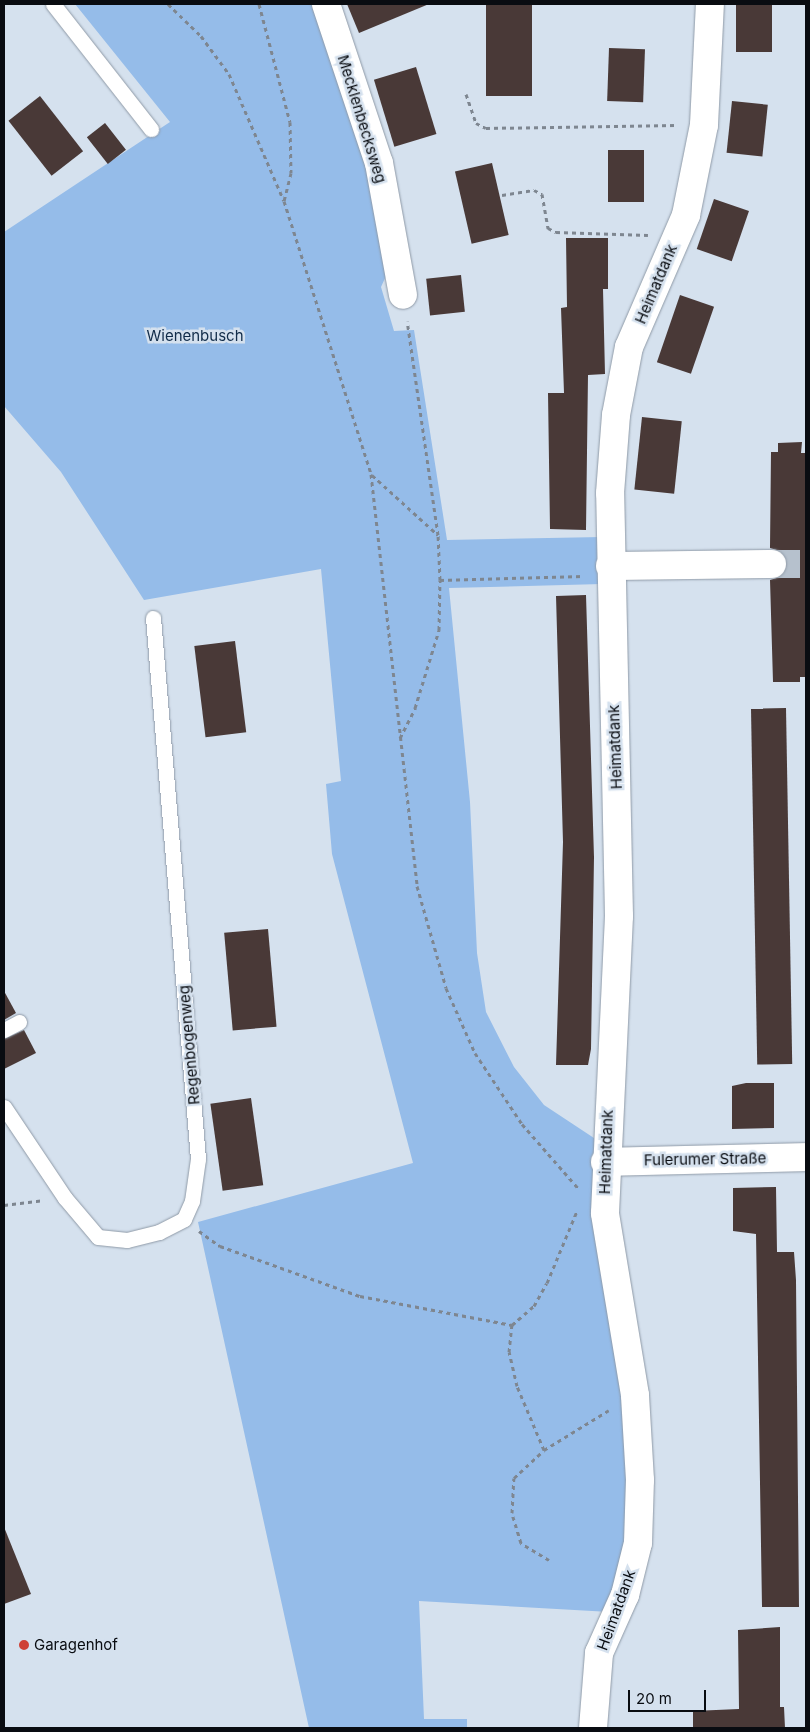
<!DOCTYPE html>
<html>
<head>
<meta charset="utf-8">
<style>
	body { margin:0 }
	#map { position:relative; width:810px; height:1732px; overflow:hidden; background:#d5e1ee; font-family:Inter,sans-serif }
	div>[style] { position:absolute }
	.green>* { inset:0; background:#95bce9 }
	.building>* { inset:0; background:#493937; transform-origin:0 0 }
	.street-tunnel>* { height:28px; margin-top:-14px; transform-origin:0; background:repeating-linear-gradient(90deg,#b6c1cd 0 28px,transparent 0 42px) }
	.path>* { height:3px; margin-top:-1.5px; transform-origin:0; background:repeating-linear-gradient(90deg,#7e8690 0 4px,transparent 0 8px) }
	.roads { filter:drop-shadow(0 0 1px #8f9aa7) drop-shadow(0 0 1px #8f9aa7) }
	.lane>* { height:15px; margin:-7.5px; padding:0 7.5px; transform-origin:7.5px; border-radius:7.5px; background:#fff }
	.street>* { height:28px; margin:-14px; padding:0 14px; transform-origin:14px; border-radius:14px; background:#fff }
	.dots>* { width:14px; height:14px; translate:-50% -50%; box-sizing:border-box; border:2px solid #d5e1ee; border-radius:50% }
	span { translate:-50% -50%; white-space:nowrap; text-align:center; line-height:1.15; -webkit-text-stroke:5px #d5e1ee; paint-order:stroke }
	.street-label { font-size:15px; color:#090c11 }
	.park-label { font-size:15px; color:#112c49 }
	.poi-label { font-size:15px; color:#090c11 }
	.left { translate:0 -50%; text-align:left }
	.frame { position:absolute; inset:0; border:5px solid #090c11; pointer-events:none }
	.scale { position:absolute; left:628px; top:1690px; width:78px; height:22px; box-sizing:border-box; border:2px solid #090c11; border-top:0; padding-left:6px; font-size:15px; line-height:18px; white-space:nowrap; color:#090c11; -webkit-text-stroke:4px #d5e1ee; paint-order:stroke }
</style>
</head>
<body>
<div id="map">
	<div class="green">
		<div style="clip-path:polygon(75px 4px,320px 4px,352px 93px,391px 265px,381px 287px,394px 331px,414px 330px,447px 540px,602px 537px,602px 584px,449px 588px,470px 802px,477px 953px,486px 1012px,514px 1067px,544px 1105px,597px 1140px,632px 1438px,631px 1543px,610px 1612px,419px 1601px,424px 1719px,467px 1719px,467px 1728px,309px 1728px,198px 1222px,413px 1163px,332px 854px,326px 784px,341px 781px,321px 569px,144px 600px,61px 472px,4px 406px,4px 232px,170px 122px)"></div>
	</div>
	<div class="building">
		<div style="clip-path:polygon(347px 4px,429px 4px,359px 33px)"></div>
		<div style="left:486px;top:4px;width:46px;height:92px"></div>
		<div style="left:736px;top:4px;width:36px;height:48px"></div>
		<div style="left:609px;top:48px;width:36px;height:53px;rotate:2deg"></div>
		<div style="left:416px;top:67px;width:70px;height:44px;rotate:73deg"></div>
		<div style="left:40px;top:96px;width:70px;height:40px;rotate:52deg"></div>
		<div style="left:732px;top:101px;width:36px;height:52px;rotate:6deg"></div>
		<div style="left:105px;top:123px;width:34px;height:23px;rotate:52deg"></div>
		<div style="left:608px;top:150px;width:36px;height:52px"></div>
		<div style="left:492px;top:163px;width:74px;height:38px;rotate:77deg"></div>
		<div style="left:714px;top:199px;width:37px;height:53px;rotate:19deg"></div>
		<div style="clip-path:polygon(566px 238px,608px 238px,608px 289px,603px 289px,605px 374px,588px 375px,586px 530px,550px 529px,548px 393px,564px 393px,561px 308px,567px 307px)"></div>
		<div style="left:461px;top:275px;width:37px;height:35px;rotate:84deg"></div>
		<div style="left:680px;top:295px;width:36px;height:71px;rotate:19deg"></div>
		<div style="left:642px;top:417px;width:40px;height:73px;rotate:6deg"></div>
		<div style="clip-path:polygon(802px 442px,801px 453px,806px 453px,806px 677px,800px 677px,800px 682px,773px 682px,770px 580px,780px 577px,788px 564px,780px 551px,770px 548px,771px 452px,778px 452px,778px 443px)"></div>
		<div style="clip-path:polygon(586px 595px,594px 857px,591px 1049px,588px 1065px,556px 1065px,563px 842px,556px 596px)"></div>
		<div style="left:235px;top:641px;width:92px;height:41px;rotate:83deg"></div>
		<div style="left:786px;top:708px;width:356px;height:35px;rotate:89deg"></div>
		<div style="left:268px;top:929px;width:98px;height:44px;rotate:85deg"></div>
		<div style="clip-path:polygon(4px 991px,16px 1013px,4px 1020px)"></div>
		<div style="clip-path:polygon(24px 1030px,36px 1053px,4px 1069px,4px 1039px)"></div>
		<div style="clip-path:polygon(746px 1083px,774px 1083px,774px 1128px,732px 1129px,732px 1086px)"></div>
		<div style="left:251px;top:1098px;width:88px;height:41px;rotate:82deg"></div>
		<div style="clip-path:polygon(776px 1187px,777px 1252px,794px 1252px,796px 1280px,799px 1607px,762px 1607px,756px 1234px,733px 1231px,733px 1188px)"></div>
		<div style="clip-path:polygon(4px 1527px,31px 1594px,4px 1604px)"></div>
		<div style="clip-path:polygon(780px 1627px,780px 1707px,784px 1707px,785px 1728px,693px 1728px,693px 1711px,739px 1709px,738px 1630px)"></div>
	</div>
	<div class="street-tunnel">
		<div style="left:772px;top:564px;width:34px"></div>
	</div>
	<div class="path">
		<div style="left:168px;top:4px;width:46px;rotate:44.1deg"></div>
		<div style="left:201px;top:36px;width:47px;rotate:53.6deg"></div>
		<div style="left:229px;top:74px;width:138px;rotate:66.6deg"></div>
		<div style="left:259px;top:4px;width:122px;rotate:75.3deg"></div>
		<div style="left:290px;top:122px;width:51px;rotate:88.9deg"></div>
		<div style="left:291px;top:173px;width:29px;rotate:104deg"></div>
		<div style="left:284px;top:201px;width:287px;rotate:72.3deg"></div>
		<div style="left:371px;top:474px;width:415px;rotate:83.6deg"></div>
		<div style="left:417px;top:886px;width:106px;rotate:74.1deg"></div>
		<div style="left:446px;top:988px;width:71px;rotate:66deg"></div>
		<div style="left:475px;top:1053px;width:85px;rotate:56.5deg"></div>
		<div style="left:522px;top:1124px;width:86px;rotate:48.8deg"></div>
		<div style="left:466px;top:94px;width:31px;rotate:71deg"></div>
		<div style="left:476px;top:123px;width:11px;rotate:27deg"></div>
		<div style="left:486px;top:128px;width:190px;rotate:-0.9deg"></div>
		<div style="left:502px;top:195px;width:32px;rotate:-9deg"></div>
		<div style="left:534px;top:190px;width:9px;rotate:27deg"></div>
		<div style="left:542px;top:194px;width:35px;rotate:80deg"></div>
		<div style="left:548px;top:228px;width:9px;rotate:27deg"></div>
		<div style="left:556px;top:232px;width:92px;rotate:1.9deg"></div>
		<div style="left:372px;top:475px;width:89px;rotate:42.3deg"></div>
		<div style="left:440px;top:580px;width:144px;rotate:-1.6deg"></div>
		<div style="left:400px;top:738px;width:34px;rotate:-63deg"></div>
		<div style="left:415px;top:708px;width:82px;rotate:-72.9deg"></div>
		<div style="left:439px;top:630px;width:50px;rotate:-88.9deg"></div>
		<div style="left:440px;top:580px;width:45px;rotate:-92.5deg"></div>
		<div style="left:438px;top:535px;width:216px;rotate:-98.2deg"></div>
		<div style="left:4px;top:1205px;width:39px;rotate:-7deg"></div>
		<div style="left:199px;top:1231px;width:26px;rotate:36deg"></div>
		<div style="left:220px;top:1246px;width:149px;rotate:19.7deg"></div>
		<div style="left:360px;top:1296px;width:155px;rotate:10.8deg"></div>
		<div style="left:544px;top:1450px;width:69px;rotate:-112.9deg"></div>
		<div style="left:517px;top:1386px;width:35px;rotate:-103deg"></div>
		<div style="left:509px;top:1352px;width:27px;rotate:-84deg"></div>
		<div style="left:512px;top:1325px;width:29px;rotate:-41deg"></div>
		<div style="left:534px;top:1306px;width:26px;rotate:-61deg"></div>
		<div style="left:547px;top:1283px;width:78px;rotate:-67.4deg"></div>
		<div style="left:549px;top:1560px;width:33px;rotate:-149deg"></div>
		<div style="left:521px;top:1543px;width:31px;rotate:-107deg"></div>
		<div style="left:512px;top:1513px;width:35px;rotate:-87deg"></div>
		<div style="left:514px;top:1478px;width:41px;rotate:-43deg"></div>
		<div style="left:544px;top:1450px;width:76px;rotate:-31.6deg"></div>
	</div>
	<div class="roads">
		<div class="lane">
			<div style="left:53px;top:4px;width:159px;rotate:51.9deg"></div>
			<div style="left:4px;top:1030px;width:17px;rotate:-28deg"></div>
			<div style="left:4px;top:1107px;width:110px;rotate:56.2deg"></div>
			<div style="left:65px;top:1198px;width:51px;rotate:49.8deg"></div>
			<div style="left:98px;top:1237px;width:29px;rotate:6deg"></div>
			<div style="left:127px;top:1240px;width:33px;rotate:-14deg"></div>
			<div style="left:159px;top:1232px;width:28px;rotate:-27deg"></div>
			<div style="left:184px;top:1219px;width:20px;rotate:-66deg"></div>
			<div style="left:192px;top:1201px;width:42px;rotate:-81.9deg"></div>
			<div style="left:198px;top:1159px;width:543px;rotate:-94.75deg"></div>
		</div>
		<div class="street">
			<div style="left:326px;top:4px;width:168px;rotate:71.6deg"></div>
			<div style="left:379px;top:163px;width:134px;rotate:79.7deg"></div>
			<div style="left:610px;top:566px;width:162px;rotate:-0.7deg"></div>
			<div style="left:605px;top:1162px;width:201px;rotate:-1.4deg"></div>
			<div style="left:593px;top:1728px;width:75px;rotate:-85.4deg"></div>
			<div style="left:599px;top:1653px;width:64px;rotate:-65.9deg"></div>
			<div style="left:625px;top:1595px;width:54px;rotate:-76deg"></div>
			<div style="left:638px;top:1543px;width:63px;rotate:-88.2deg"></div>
			<div style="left:640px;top:1480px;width:85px;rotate:-93.4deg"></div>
			<div style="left:635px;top:1395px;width:184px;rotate:-99.4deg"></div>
			<div style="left:605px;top:1213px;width:297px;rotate:-87.3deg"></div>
			<div style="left:619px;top:916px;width:423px;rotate:-91.2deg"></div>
			<div style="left:610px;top:493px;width:78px;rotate:-85.6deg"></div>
			<div style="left:616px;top:415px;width:69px;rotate:-79.2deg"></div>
			<div style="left:629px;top:347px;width:144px;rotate:-66.6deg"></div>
			<div style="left:686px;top:215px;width:92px;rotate:-78.7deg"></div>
			<div style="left:704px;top:125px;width:121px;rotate:-87.2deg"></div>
		</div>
	</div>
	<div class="dots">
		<div style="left:24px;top:1645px;background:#ce4035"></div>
	</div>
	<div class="street-label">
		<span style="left:362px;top:119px;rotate:73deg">Mecklenbecksweg</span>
		<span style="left:656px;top:284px;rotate:-67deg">Heimatdank</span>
		<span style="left:615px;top:747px;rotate:-92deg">Heimatdank</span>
		<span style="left:189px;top:1045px;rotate:-95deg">Regenbogenweg</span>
		<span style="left:606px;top:1152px;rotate:-88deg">Heimatdank</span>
		<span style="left:705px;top:1159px;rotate:-1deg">Fulerumer Straße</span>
		<span style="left:616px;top:1610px;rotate:-70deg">Heimatdank</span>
	</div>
	<div class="park-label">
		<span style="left:195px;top:336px">Wienenbusch</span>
	</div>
	<div class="poi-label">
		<span class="left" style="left:34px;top:1645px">Garagenhof</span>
	</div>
	<div class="frame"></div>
	<div class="scale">20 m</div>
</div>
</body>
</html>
